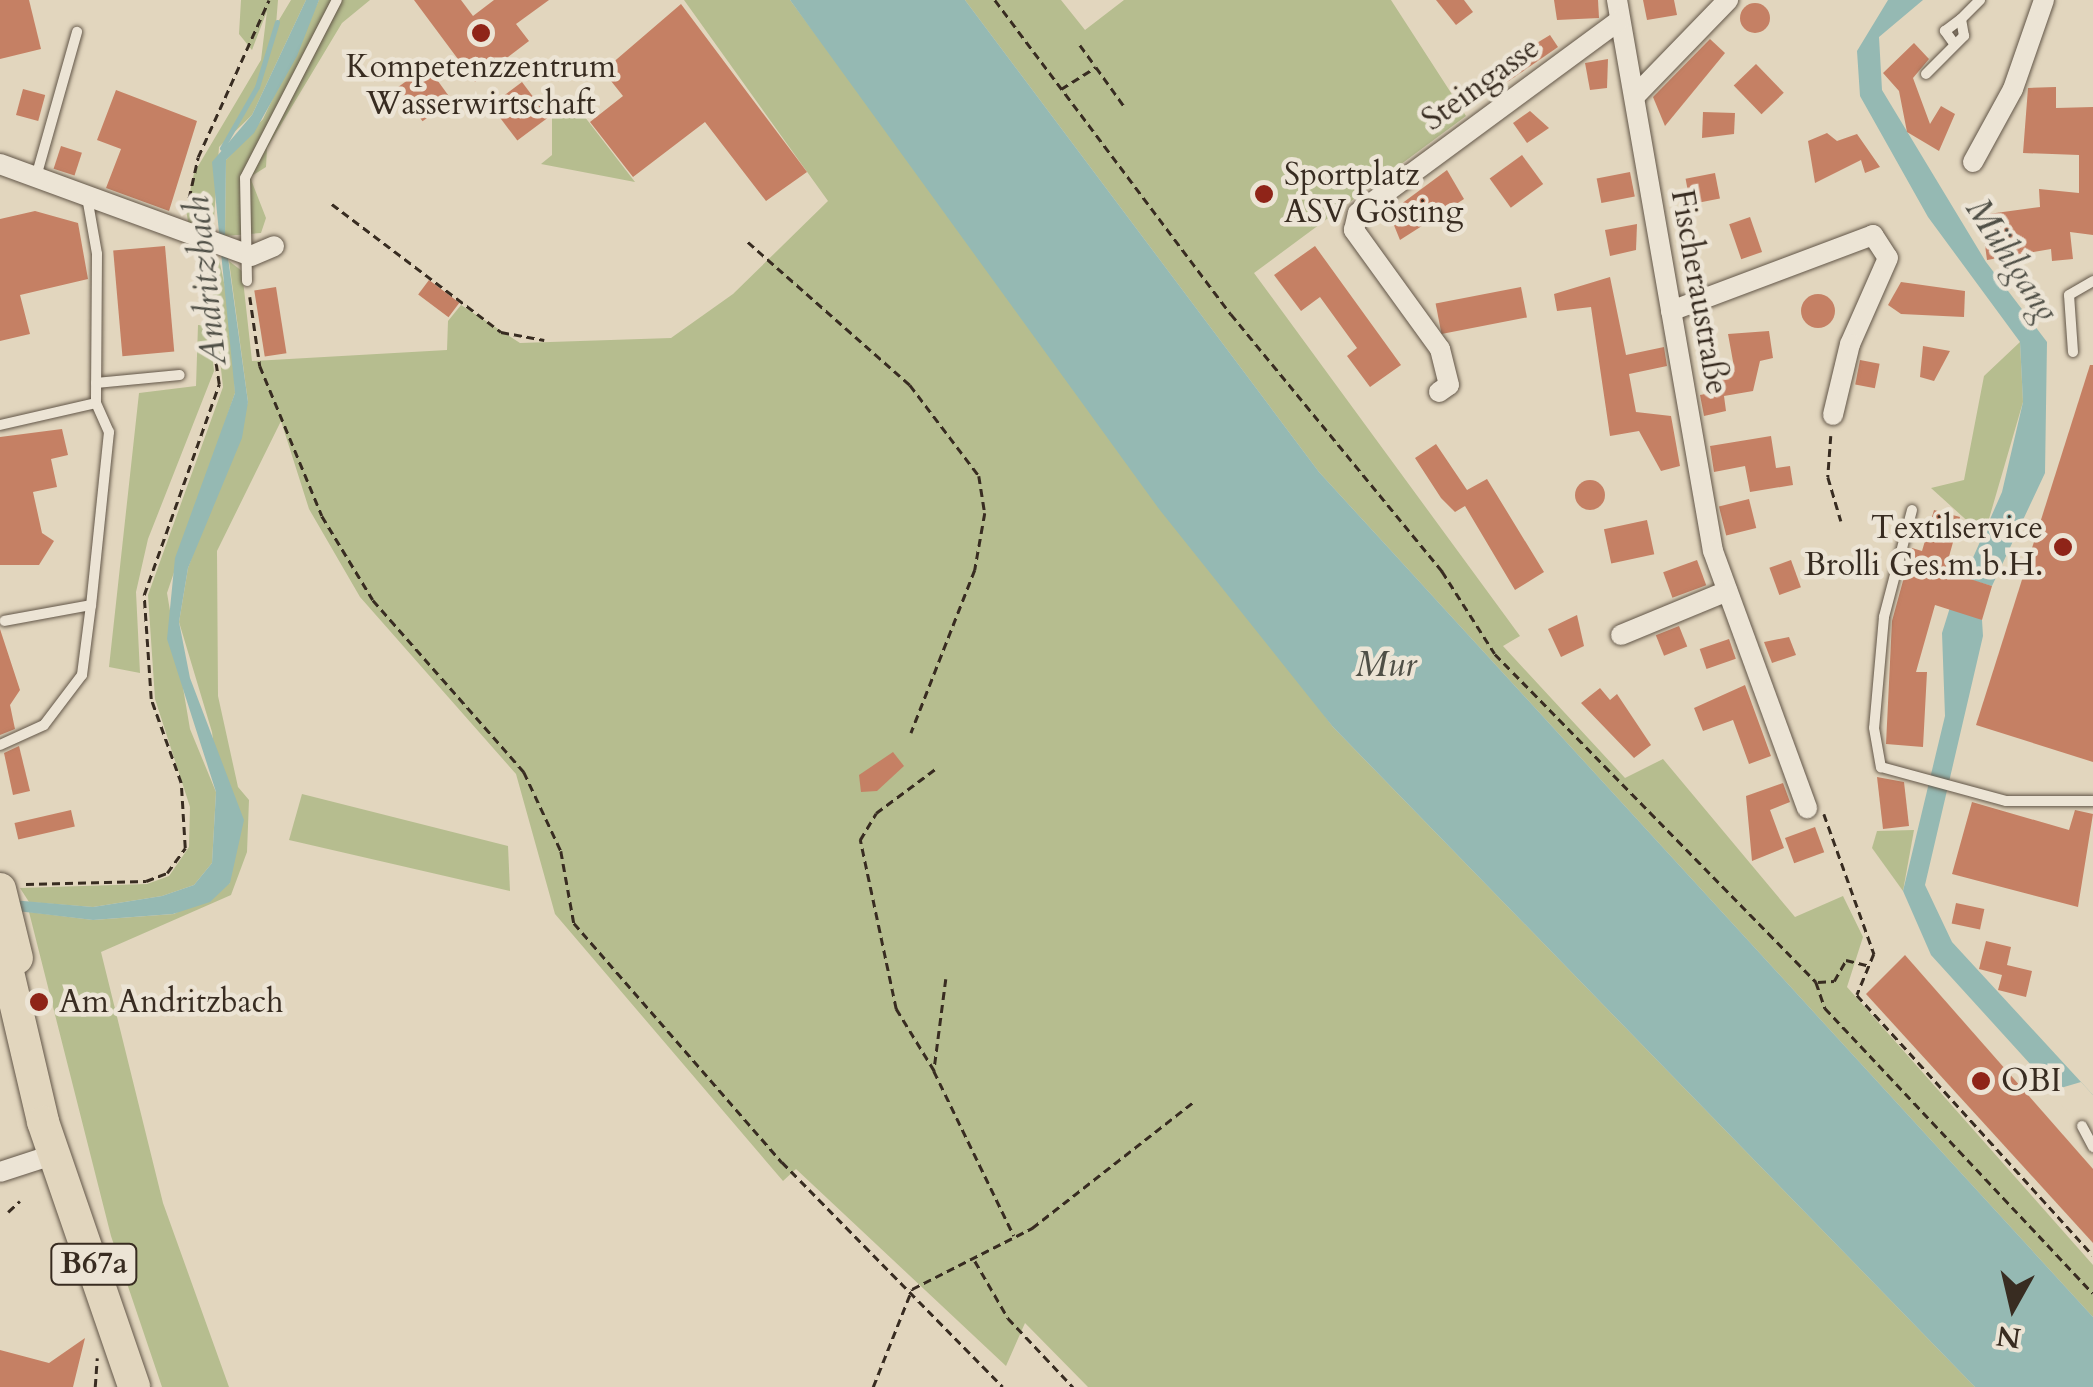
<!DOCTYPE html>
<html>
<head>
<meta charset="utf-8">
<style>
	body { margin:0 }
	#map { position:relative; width:2093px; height:1387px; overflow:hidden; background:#e2d6be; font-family:Cardo,serif }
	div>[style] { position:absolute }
	.green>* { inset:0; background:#b6bd8f }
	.water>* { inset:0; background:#95b9b3 }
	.pier>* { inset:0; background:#e2d6be }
	.stream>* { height:5px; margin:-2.5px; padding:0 2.5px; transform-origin:2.5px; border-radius:2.5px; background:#95b9b3 }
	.building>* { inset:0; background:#c58064; transform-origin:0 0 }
	.round { border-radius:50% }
	.path>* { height:2.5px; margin-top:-1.25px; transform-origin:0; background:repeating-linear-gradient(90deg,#382c21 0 8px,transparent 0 13px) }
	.roads { filter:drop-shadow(0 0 2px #625648) drop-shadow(0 0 2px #625648) }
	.lane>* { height:10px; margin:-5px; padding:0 5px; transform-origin:5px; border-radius:5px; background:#ece4d5 }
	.street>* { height:20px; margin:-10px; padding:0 10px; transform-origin:10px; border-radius:10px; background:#ece4d5 }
	.primary>* { height:32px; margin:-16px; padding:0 16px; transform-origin:16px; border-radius:16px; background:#e2d6be }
	.dots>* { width:28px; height:28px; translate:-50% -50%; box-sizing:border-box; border:5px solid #ece4d5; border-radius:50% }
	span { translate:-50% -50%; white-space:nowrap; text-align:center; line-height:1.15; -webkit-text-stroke:9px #ece4d5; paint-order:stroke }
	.shield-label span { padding:2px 8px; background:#ece4d5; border:2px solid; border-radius:8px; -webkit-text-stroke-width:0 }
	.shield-label { font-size:30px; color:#382c21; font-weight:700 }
	.poi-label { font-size:32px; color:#382c21 }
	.left { translate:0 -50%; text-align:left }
	.right { translate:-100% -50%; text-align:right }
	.street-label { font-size:32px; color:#382c21 }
	.water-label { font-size:35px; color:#4f4f46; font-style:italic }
	.north { position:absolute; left:1963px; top:1257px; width:100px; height:100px; -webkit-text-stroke:8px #ece4d5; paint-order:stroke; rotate:188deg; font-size:28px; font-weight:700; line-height:40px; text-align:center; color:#382c21 }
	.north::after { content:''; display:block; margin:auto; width:35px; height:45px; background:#382c21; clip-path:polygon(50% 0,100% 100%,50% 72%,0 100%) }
</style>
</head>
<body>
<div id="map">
	<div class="green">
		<div style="clip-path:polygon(241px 0,278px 0,276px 25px,291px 0,306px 0,252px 115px,219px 147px,213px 233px,189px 227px,186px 210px,194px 173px,261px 60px,267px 11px,252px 50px,239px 34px)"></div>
		<div style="clip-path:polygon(319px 0,370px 0,342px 23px,267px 148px,266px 167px,250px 177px,266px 218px,261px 233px,225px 236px,226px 160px,263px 119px)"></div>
		<div style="clip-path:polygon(684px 0,790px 0,1333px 727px,1975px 1387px,1088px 1387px,1025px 1323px,1006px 1366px,796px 1169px,783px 1181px,555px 914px,516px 774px,360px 597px,309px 509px,281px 421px,217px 551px,218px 696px,238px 787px,249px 800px,247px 852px,231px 895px,101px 952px,163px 1203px,229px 1387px,162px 1387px,111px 1236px,29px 912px,93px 920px,174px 914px,230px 883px,212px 732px,179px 622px,188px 568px,248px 402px,229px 261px,242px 271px,252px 361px,447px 350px,448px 321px,461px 305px,520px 343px,671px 338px,733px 294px,828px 201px)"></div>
		<div style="clip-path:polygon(965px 0,1061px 0,1085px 30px,1124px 0,1391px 0,1466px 116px,1254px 273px,1520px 636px,1503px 646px,1625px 778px,1663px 759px,1795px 917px,1843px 896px,1863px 937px,1847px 987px,2093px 1265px,2093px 1317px,1319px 472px)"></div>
		<div style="clip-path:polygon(571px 99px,635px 182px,541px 164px,552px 155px,552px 115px)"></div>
		<div style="clip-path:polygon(208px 253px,219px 259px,232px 320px,235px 393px,167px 593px,190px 729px,216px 792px,212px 863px,194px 885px,162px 896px,93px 907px,29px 902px,20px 888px,147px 884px,169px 876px,189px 847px,190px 807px,155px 699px,148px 595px,223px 387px)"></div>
		<div style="clip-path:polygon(198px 325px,209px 326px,214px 371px,148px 539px,136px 592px,140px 673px,109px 667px,139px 393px,196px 386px)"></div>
		<div style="clip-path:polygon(2020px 342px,2023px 402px,1984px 536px,1931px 488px,1964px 480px,1984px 376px)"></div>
		<div style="clip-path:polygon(302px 794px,508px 846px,510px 891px,289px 840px)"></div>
		<div style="clip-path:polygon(1914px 830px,1903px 891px,1872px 848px,1877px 831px)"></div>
	</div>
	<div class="water">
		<div style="clip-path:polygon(306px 0,319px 0,297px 56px,254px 133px,226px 160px,225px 236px,248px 402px,242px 438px,188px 568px,179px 622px,190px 678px,244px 820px,230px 883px,210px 902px,173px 914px,93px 920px,0 909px,0 899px,93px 907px,162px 896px,194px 885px,212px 863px,216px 792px,167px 639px,175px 558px,235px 393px,212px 162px,252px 115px)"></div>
		<div style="clip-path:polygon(790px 0,965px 0,1319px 472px,2093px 1317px,2093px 1387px,1975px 1387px,1333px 727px,1159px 509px)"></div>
		<div style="clip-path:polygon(1888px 0,1923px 0,1879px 37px,1882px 90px,1986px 262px,2047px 342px,2045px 473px,1992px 586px,1964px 578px,2002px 492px,2023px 402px,2020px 342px,1928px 217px,1860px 96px,1857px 51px)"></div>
		<div style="clip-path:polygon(1952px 601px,1982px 620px,1983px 636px,1925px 885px,1952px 942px,2093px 1095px,2093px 1133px,1931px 955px,1903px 891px,1945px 716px,1942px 633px)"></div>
	</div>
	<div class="pier">
		<div style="clip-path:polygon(2081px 1082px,2093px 1095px,2093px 1134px,2047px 1092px)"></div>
	</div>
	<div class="stream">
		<div style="left:222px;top:148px;width:70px;rotate:-60.2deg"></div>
		<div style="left:257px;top:87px;width:68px;rotate:-72.9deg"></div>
	</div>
	<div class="building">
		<div style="clip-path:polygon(0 0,29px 0,41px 49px,0 59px)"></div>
		<div style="clip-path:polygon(414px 0,461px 0,473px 16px,494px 0,549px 0,516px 24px,529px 41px,475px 82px)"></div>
		<div style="clip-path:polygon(1436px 0,1464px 0,1473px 12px,1456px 25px)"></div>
		<div style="clip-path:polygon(1554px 0,1598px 0,1599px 18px,1557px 20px)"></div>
		<div style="clip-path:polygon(1643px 0,1674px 0,1677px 15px,1647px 20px)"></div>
		<div class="round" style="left:1740px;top:3px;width:30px;height:30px"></div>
		<div style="clip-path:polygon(681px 4px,807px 172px,766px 201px,705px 122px,633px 177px,590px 122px,623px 96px,603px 71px)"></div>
		<div style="clip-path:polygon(1550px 35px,1558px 47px,1493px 92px,1482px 76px)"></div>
		<div style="clip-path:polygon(1710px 39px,1725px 53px,1665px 126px,1653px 97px)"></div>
		<div style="clip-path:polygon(1914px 43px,1929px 59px,1913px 78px,1930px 124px,1941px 106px,1955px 114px,1939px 151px,1907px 132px,1899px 91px,1883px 73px)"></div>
		<div style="clip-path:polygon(1608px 59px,1607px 88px,1590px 90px,1585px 63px)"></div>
		<div style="left:1756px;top:64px;width:40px;height:31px;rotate:46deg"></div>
		<div style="left:427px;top:66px;width:42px;height:36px;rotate:54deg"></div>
		<div style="left:522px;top:82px;width:44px;height:39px;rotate:53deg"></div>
		<div style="clip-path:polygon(2056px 87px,2056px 108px,2093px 107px,2093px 235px,2070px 232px,2073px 259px,2052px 261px,2051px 249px,1987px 260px,1981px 215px,2040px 207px,2039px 189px,2079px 193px,2079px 155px,2023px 153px,2028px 88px)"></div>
		<div style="left:23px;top:89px;width:23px;height:27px;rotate:15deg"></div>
		<div style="clip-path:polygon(116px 90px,197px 121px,169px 211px,106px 188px,121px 149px,97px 140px)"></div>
		<div style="clip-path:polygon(1530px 111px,1549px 128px,1527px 143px,1513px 123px)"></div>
		<div style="clip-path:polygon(1703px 112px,1735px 113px,1734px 134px,1702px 138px)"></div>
		<div style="clip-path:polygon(1827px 133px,1837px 141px,1857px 134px,1880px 167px,1865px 173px,1861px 160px,1815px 183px,1808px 141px)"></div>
		<div style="left:61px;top:146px;width:22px;height:24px;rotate:18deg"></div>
		<div style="left:1522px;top:155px;width:36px;height:40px;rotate:54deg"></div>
		<div style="clip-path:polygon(1447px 170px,1464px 199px,1400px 240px,1389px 213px)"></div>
		<div style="left:1630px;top:172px;width:25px;height:34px;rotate:79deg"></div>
		<div style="left:1715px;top:173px;width:26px;height:30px;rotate:79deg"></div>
		<div style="clip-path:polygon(35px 211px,78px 223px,88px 279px,20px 295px,30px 334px,0 341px,0 219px)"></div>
		<div style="left:1750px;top:217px;width:37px;height:22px;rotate:71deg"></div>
		<div style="clip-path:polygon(1637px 224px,1636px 250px,1610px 256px,1605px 230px)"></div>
		<div style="left:165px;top:246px;width:106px;height:52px;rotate:85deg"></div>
		<div style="clip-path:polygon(1315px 246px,1401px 365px,1370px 387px,1347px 356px,1357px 348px,1320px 297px,1301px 311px,1274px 275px)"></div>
		<div style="clip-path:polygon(1610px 277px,1626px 355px,1664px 347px,1667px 366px,1629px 374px,1636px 412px,1671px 416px,1680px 466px,1661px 471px,1639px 431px,1610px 436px,1591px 307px,1557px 311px,1554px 294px)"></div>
		<div style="left:429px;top:280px;width:38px;height:18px;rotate:37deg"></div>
		<div style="clip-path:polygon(1901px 282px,1965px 291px,1964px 317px,1901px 314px,1888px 305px)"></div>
		<div style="left:276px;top:287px;width:67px;height:22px;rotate:81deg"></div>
		<div style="left:1521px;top:287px;width:31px;height:87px;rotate:79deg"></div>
		<div class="round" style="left:1801px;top:294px;width:34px;height:34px"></div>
		<div style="clip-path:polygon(1769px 331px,1773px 358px,1760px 361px,1753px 391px,1724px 396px,1726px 411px,1704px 416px,1700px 395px,1721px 391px,1717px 369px,1734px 367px,1728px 334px)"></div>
		<div style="clip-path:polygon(1923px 346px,1950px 351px,1934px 381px,1920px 377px)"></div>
		<div style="left:1860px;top:360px;width:20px;height:25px;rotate:11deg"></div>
		<div style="clip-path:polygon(2090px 365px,2093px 365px,2093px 762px,1976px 725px)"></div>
		<div style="clip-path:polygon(62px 429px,68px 455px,51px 459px,57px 487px,33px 492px,42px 533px,54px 541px,39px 565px,0 565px,0 437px)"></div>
		<div style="clip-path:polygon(1771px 436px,1776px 468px,1790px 466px,1793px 485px,1750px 492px,1745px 466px,1714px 472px,1710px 446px)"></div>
		<div style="clip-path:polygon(1436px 444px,1467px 490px,1487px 479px,1544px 572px,1515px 590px,1465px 506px,1455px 512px,1441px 498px,1415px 458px)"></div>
		<div class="round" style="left:1575px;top:480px;width:30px;height:30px"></div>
		<div style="left:1749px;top:499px;width:30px;height:31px;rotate:76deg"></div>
		<div style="clip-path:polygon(1934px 510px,1960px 517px,1945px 571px,1992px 586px,1982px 620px,1935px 605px,1916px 672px,1927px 672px,1923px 747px,1886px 744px,1892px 621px,1912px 548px,1922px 551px)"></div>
		<div style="left:1647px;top:520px;width:35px;height:44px;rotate:78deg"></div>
		<div style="left:1697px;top:560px;width:27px;height:36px;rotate:70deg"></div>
		<div style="left:1791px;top:560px;width:29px;height:23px;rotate:70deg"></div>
		<div style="clip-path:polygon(1577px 615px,1584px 646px,1561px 657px,1548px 629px)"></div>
		<div style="left:1679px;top:626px;width:22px;height:25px;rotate:68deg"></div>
		<div style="clip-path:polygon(0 629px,20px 690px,10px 705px,15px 729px,0 735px)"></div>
		<div style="clip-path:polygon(1789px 637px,1796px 655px,1772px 663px,1764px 642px)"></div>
		<div style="left:1729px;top:639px;width:21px;height:31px;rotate:71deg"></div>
		<div style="clip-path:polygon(1745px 685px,1771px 756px,1749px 764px,1733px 720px,1703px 731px,1694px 708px)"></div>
		<div style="clip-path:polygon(1600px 688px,1610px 700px,1617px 694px,1651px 745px,1634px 758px,1581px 703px)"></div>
		<div style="clip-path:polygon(19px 746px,30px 791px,13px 795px,4px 753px)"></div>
		<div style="clip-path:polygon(893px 752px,904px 766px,877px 791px,861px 792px,859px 775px)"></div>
		<div style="clip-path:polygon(1877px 777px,1904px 782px,1909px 826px,1883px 829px)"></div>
		<div style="clip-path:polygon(1783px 783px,1790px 802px,1770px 810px,1784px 848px,1752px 861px,1746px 796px)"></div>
		<div style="clip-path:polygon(1972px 802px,2069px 830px,2075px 810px,2093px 814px,2078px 907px,1952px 874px)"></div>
		<div style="left:71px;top:810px;width:17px;height:58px;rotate:77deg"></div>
		<div style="left:1815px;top:827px;width:27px;height:32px;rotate:70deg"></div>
		<div style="left:1956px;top:903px;width:29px;height:21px;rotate:12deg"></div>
		<div style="clip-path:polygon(1986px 941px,2011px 947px,2007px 965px,2032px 971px,2026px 997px,1998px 990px,2002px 975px,1979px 969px)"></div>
		<div style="clip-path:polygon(1905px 955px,2093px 1169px,2093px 1243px,1866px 994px)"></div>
		<div style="clip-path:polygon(85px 1338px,73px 1387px,0 1387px,0 1350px,49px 1363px)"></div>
	</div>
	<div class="path">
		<div style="left:995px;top:0;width:393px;rotate:53.1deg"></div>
		<div style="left:1231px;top:314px;width:333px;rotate:50.6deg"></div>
		<div style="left:1442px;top:571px;width:98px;rotate:57.4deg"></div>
		<div style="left:1495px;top:654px;width:459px;rotate:45.6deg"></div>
		<div style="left:1816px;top:982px;width:28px;rotate:71deg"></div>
		<div style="left:1825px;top:1008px;width:391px;rotate:46.8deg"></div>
		<div style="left:1080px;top:45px;width:26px;rotate:54deg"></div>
		<div style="left:1061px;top:89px;width:41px;rotate:-32.2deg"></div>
		<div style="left:1096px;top:67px;width:48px;rotate:54.3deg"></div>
		<div style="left:332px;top:204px;width:212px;rotate:37.1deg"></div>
		<div style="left:501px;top:332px;width:44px;rotate:10.5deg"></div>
		<div style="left:186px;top:211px;width:55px;rotate:-77.5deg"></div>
		<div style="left:198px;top:157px;width:172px;rotate:-65.7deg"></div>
		<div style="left:748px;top:242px;width:216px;rotate:41.4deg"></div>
		<div style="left:910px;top:385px;width:114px;rotate:52.8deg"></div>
		<div style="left:979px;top:476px;width:37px;rotate:81deg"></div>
		<div style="left:985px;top:513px;width:58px;rotate:100deg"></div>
		<div style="left:975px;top:570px;width:175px;rotate:111.4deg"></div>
		<div style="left:250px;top:297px;width:70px;rotate:81.8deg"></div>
		<div style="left:260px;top:366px;width:162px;rotate:67.5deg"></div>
		<div style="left:322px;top:516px;width:98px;rotate:58.7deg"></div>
		<div style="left:373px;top:600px;width:229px;rotate:48.7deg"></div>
		<div style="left:524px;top:772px;width:87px;rotate:64.9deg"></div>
		<div style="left:561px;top:851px;width:73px;rotate:79.8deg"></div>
		<div style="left:574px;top:923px;width:317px;rotate:49deg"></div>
		<div style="left:782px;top:1162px;width:315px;rotate:45.5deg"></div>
		<div style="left:1831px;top:436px;width:41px;rotate:94.2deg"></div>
		<div style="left:1828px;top:477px;width:46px;rotate:73.5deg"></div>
		<div style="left:1824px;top:814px;width:149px;rotate:70.3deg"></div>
		<div style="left:1874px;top:954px;width:44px;rotate:112.5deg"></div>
		<div style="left:1857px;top:995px;width:351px;rotate:47.8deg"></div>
		<div style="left:26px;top:884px;width:120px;rotate:-1.4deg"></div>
		<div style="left:146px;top:881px;width:22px;rotate:-21deg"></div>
		<div style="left:167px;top:873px;width:31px;rotate:-54deg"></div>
		<div style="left:185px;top:848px;width:65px;rotate:-93.5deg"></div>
		<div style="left:181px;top:783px;width:89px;rotate:-109.7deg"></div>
		<div style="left:151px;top:699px;width:104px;rotate:-93.9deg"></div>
		<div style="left:144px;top:595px;width:224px;rotate:-70.4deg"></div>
		<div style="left:219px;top:384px;width:128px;rotate:-98.5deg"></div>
		<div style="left:946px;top:979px;width:93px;rotate:97.4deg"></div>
		<div style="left:934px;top:1071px;width:183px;rotate:64.1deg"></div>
		<div style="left:1818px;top:982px;width:16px;rotate:-4deg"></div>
		<div style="left:1834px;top:981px;width:24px;rotate:-60deg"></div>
		<div style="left:1846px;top:960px;width:25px;rotate:14deg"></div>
		<div style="left:934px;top:1071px;width:73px;rotate:-121.5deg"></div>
		<div style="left:896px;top:1009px;width:173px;rotate:-102deg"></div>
		<div style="left:860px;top:840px;width:31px;rotate:-59deg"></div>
		<div style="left:876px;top:813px;width:77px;rotate:-36.6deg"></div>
		<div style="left:8px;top:1212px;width:16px;rotate:-43deg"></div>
		<div style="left:975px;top:1261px;width:66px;rotate:59.9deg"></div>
		<div style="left:1008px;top:1318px;width:95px;rotate:46.7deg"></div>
		<div style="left:95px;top:1387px;width:29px;rotate:-86deg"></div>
		<div style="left:873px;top:1387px;width:105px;rotate:-68.3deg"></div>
		<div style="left:912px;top:1289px;width:135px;rotate:-26.9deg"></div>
		<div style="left:1032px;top:1228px;width:204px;rotate:-38deg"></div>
	</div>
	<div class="roads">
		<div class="lane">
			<div style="left:1953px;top:42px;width:14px;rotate:-126deg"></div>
			<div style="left:1945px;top:31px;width:20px;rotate:-37deg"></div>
			<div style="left:1926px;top:74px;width:54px;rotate:-45deg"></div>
			<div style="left:1964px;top:36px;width:17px;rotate:-100deg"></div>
			<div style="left:1961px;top:19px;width:27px;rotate:-45deg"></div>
			<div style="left:36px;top:177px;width:151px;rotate:-74.2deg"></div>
			<div style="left:87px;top:197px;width:58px;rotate:80deg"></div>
			<div style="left:97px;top:254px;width:149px;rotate:90.4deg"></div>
			<div style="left:247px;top:281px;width:103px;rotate:-91.1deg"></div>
			<div style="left:245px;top:178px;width:200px;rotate:-62.7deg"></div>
			<div style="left:2073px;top:352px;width:57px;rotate:-94deg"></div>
			<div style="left:2069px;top:295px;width:28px;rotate:-30deg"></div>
			<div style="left:96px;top:383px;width:84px;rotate:-5.4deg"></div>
			<div style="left:0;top:425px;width:98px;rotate:-12.9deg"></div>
			<div style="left:96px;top:403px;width:32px;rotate:66deg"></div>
			<div style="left:109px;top:432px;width:174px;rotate:95.9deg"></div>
			<div style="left:91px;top:605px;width:88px;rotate:169.6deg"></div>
			<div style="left:1912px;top:510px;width:111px;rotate:104.7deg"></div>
			<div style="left:1884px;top:617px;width:111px;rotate:95.1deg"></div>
			<div style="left:1874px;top:728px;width:40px;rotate:80deg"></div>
			<div style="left:1881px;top:767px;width:130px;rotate:15.2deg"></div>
			<div style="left:2006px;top:801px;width:87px"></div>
			<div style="left:0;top:745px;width:48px;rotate:-24.4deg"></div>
			<div style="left:44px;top:725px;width:63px;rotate:-52.8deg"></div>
			<div style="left:82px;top:675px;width:71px;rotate:-82.7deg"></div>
			<div style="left:2082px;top:1126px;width:24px;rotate:62deg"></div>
		</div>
		<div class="street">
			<div style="left:1617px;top:0;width:559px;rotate:80.12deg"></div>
			<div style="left:1713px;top:551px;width:274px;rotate:69.9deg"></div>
			<div style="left:1635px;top:96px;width:134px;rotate:-45.9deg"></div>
			<div style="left:1973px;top:162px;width:83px;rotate:-61.3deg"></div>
			<div style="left:2013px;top:89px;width:94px;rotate:-70.8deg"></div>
			<div style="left:0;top:164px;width:267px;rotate:20.1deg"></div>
			<div style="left:251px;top:256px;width:25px;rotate:-23deg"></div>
			<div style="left:1671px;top:311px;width:216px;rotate:-20.6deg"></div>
			<div style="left:1873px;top:235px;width:27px;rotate:57deg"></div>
			<div style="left:1888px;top:258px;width:94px;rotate:113.8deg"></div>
			<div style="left:1850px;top:344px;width:73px;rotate:103.5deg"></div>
			<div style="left:1439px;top:392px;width:12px;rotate:-35deg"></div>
			<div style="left:1449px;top:385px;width:37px;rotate:-104deg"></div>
			<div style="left:1440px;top:349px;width:147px;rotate:-125.9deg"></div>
			<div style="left:1354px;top:230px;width:17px;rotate:-77deg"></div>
			<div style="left:1358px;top:213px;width:325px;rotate:-36.4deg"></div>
			<div style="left:1621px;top:635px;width:115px;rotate:-22.5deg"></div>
			<div style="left:0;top:1172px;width:61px;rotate:-18.1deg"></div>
		</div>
		<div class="primary">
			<div style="left:0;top:889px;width:71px;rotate:76.2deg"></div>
			<div style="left:0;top:938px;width:189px;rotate:76.8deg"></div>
			<div style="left:43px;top:1122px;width:280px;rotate:71deg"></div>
		</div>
	</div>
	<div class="dots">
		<div style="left:481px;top:33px;background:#8f2418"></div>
		<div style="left:1264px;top:194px;background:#8f2418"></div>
		<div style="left:2063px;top:547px;background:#8f2418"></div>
		<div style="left:39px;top:1002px;background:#8f2418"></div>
		<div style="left:1981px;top:1081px;background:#8f2418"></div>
	</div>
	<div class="shield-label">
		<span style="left:94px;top:1264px">B67a</span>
	</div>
	<div class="poi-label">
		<span style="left:481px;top:86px">Kompetenzzentrum<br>Wasserwirtschaft</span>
		<span class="left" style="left:1284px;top:194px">Sportplatz<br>ASV Gösting</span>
		<span class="right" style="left:2043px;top:547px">Textilservice<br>Brolli Ges.m.b.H.</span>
		<span class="left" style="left:59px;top:1002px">Am Andritzbach</span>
		<span class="left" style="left:2001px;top:1081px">OBI</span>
	</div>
	<div class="street-label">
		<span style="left:1481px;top:84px;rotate:-36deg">Steingasse</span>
		<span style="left:1699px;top:292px;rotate:80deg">Fischeraustraße</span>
	</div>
	<div class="water-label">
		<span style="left:2012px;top:260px;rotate:57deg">Mühlgang</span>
		<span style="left:206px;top:281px;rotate:-96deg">Andritzbach</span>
		<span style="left:1386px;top:665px">Mur</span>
	</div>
	<div class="north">N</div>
</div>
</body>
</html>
